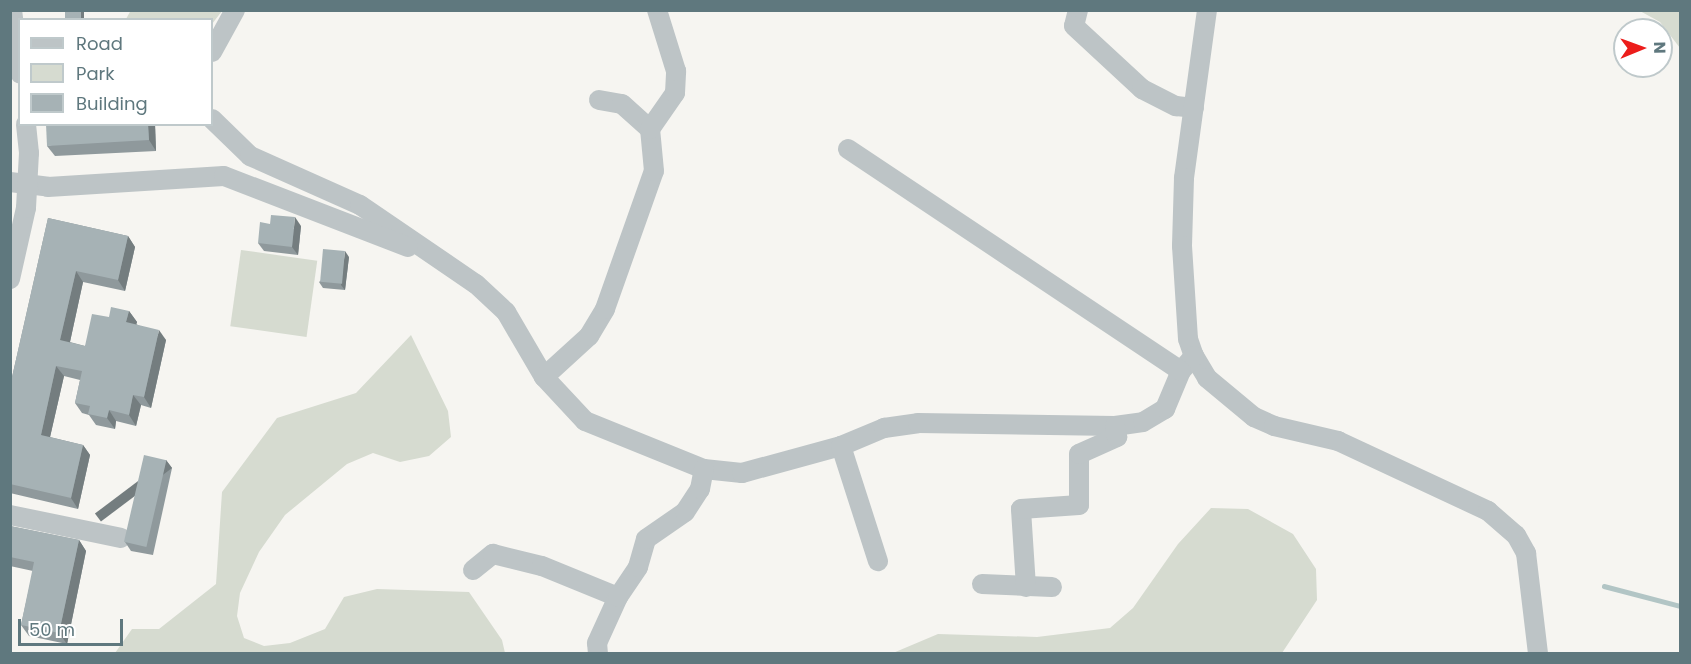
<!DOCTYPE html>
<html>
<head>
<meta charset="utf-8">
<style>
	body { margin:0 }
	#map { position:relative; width:1691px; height:664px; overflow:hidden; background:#f6f5f1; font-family:Poppins,sans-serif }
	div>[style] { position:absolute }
	.green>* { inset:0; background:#d6dbd0; transform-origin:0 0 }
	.stream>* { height:4.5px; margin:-2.25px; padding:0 2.25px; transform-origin:2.25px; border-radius:2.25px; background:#b2c5c5 }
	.minor>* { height:20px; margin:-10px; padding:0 10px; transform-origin:10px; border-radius:10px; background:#bdc4c6 }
	.wall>* { inset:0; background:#8f999c }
	.shaded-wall>* { inset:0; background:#747d7f; transform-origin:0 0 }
	.building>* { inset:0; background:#a6b2b5; transform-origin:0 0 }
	span { translate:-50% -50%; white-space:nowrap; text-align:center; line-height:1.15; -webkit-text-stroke:6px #fff; paint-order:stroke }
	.frame { position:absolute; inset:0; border:12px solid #5f787e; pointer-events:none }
	.legend { position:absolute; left:18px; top:18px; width:195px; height:108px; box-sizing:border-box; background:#fff; border:2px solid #bfc9cb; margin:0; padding:8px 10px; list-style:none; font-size:18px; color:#5f787e }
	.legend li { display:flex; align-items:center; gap:12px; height:30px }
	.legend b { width:30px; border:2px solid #bfc9cb }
	.north { position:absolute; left:1613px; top:18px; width:60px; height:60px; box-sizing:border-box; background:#fff; border:2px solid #bfc9cb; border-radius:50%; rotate:89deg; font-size:16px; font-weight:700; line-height:24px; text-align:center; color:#5f787e }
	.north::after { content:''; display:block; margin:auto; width:21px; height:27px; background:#ec1d1b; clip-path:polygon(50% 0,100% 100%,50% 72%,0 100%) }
	.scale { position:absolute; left:18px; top:619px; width:105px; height:27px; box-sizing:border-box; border:3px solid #5f787e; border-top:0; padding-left:8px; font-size:18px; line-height:21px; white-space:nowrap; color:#5f787e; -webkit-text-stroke:4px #fff; paint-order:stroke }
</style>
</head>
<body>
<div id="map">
	<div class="green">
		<div style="clip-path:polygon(131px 10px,222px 10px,222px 11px,212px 24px,212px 20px,126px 19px)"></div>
		<div style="clip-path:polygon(1640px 11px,1680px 11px,1680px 48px,1660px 22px)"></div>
		<div style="left:241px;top:250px;width:77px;height:77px;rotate:8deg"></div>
		<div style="clip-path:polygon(411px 335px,448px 411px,451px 437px,429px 456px,400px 462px,373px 453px,347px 464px,285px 515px,259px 552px,240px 593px,237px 616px,244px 638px,264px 646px,290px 643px,325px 629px,344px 597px,377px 589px,469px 592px,502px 640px,505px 653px,115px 653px,132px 629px,159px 629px,216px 584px,222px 492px,277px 418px,356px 393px)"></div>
		<div style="clip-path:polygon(1211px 508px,1248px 509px,1293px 534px,1316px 569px,1317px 600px,1282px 653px,893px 653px,938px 634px,1037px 637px,1110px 628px,1133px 608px,1178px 544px)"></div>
	</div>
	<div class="stream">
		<div style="left:1604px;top:586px;width:79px;rotate:14.7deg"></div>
	</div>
	<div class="minor">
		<div style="left:12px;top:10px;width:64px;rotate:82.8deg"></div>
		<div style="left:1078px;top:10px;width:16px;rotate:104deg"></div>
		<div style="left:1074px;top:26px;width:93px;rotate:42.8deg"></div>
		<div style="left:1142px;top:89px;width:38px;rotate:27deg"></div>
		<div style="left:1176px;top:106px;width:18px;rotate:6deg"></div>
		<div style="left:1207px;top:10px;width:170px;rotate:97.8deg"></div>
		<div style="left:1184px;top:178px;width:68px;rotate:91.7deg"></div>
		<div style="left:1182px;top:246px;width:93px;rotate:86.3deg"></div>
		<div style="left:1188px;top:339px;width:18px;rotate:71deg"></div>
		<div style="left:1194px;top:356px;width:26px;rotate:59deg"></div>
		<div style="left:1207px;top:378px;width:61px;rotate:39.7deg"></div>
		<div style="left:1254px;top:417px;width:22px;rotate:24deg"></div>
		<div style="left:1274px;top:426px;width:66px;rotate:13.2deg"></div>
		<div style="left:1338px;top:441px;width:166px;rotate:25deg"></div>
		<div style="left:1488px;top:511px;width:37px;rotate:41deg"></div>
		<div style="left:1516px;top:535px;width:21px;rotate:61deg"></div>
		<div style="left:1526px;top:553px;width:102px;rotate:83.2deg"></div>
		<div style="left:212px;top:52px;width:48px;rotate:-61.3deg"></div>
		<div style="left:599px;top:100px;width:23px;rotate:10deg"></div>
		<div style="left:622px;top:104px;width:38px;rotate:42deg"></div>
		<div style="left:212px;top:119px;width:53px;rotate:44.2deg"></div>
		<div style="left:250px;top:156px;width:120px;rotate:24deg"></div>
		<div style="left:360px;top:205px;width:140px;rotate:34.3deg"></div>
		<div style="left:476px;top:284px;width:41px;rotate:43deg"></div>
		<div style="left:506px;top:312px;width:75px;rotate:59.7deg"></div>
		<div style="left:544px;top:377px;width:60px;rotate:47deg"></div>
		<div style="left:585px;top:421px;width:128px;rotate:22deg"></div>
		<div style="left:704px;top:469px;width:38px;rotate:6deg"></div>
		<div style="left:742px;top:473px;width:103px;rotate:-15.3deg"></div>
		<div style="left:841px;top:446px;width:47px;rotate:-22.7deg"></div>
		<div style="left:884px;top:428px;width:34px;rotate:-8deg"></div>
		<div style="left:918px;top:423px;width:197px;rotate:0.9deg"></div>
		<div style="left:1115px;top:426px;width:28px;rotate:-8deg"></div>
		<div style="left:1143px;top:422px;width:26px;rotate:-31deg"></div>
		<div style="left:1165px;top:409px;width:41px;rotate:-67.2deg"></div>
		<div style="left:1181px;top:371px;width:20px;rotate:-49deg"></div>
		<div style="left:848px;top:149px;width:400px;rotate:33.7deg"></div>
		<div style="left:10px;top:182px;width:38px;rotate:7deg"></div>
		<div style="left:48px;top:187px;width:176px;rotate:-3.6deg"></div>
		<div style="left:224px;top:176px;width:197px;rotate:21.1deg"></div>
		<div style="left:10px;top:279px;width:73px;rotate:-77.3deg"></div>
		<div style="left:26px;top:208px;width:55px;rotate:-86.9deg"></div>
		<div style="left:29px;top:153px;width:29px;rotate:-96deg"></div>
		<div style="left:544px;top:377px;width:61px;rotate:-42.3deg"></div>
		<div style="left:589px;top:336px;width:31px;rotate:-59deg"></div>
		<div style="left:605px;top:309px;width:146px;rotate:-70.5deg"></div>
		<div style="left:654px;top:171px;width:42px;rotate:-95.4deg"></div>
		<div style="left:650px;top:129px;width:44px;rotate:-55.2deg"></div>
		<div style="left:675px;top:93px;width:22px;rotate:-87deg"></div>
		<div style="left:676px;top:71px;width:64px;rotate:-107.3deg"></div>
		<div style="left:841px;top:446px;width:121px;rotate:72.2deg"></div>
		<div style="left:10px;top:515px;width:113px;rotate:11.7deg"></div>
		<div style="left:473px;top:570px;width:26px;rotate:-39deg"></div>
		<div style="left:493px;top:554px;width:50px;rotate:13.8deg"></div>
		<div style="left:542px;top:566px;width:82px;rotate:22.2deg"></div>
		<div style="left:982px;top:584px;width:70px;rotate:2.5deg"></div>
		<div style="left:1026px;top:587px;width:78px;rotate:-93.7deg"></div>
		<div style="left:1021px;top:509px;width:58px;rotate:-3.9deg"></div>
		<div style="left:1079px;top:505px;width:51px;rotate:-90deg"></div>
		<div style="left:1079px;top:454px;width:42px;rotate:-24.1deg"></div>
		<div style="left:1117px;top:437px;width:11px;rotate:-100deg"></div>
		<div style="left:598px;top:654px;width:11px;rotate:-95deg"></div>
		<div style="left:597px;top:643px;width:51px;rotate:-65.5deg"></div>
		<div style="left:618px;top:597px;width:36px;rotate:-56deg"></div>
		<div style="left:638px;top:567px;width:29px;rotate:-74deg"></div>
		<div style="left:646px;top:539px;width:47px;rotate:-34.7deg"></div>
		<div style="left:685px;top:512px;width:27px;rotate:-57deg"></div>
		<div style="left:700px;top:489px;width:20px;rotate:-79deg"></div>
	</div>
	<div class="wall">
		<div style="clip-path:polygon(155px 124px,156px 151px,55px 156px,47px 146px)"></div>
		<div style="clip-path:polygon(48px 218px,128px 236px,135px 247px,125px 291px,83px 282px,70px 342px,85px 346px,109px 317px,129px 311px,137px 322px,136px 324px,166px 340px,151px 408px,141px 405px,136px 426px,116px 421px,115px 429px,96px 425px,89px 415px,82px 413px,75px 403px,80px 380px,64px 376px,50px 437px,83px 445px,90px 455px,78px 509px,10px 493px,10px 386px)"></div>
		<div style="clip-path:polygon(301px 226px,298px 255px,264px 251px,258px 243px)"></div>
		<div style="clip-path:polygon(349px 257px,345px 290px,323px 288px,319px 282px)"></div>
		<div style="clip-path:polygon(166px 460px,172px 468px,153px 555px,131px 551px,125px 542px)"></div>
		<div style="clip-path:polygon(10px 526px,79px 540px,86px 551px,67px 644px,29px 636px,21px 625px,33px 571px,10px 566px)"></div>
	</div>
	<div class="shaded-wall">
		<div style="left:81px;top:10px;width:3px;height:10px"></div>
		<div style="clip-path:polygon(148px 124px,155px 124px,156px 151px,149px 140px)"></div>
		<div style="clip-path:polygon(295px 217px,301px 226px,298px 255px,292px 247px)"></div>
		<div style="clip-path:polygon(128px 236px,135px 247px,125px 291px,118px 280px)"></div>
		<div style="clip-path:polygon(345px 251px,349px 257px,345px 290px,341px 285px)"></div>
		<div style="clip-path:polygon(76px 271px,83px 282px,68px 351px,60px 340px)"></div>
		<div style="clip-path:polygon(129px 311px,137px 322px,134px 333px,126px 322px)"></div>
		<div style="clip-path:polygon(159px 330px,166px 340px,151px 408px,144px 397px)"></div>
		<div style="clip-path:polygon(56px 366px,64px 376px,48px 446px,41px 435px)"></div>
		<div style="clip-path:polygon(133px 395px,141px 405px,136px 426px,129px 415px)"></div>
		<div style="clip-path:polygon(109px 410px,116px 421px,115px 429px,107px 418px)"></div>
		<div style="clip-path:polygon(83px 445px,90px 455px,78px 509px,71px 498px)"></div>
		<div style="left:166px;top:460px;width:10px;height:89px;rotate:53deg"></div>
		<div style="clip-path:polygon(79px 540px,86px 551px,67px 644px,59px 633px)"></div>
	</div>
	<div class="building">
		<div style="left:65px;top:10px;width:16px;height:9px"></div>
		<div style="clip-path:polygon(46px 124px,148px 124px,149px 140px,47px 146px)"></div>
		<div style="clip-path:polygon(271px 215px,295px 217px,292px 247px,258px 243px,260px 222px,270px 224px)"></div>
		<div style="clip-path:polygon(48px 218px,128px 236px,118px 280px,76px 271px,60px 340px,85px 346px,92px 314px,109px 317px,111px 307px,129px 311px,126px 322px,159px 330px,144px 397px,133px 395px,129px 415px,109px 410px,107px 418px,88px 414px,90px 406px,75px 403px,82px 371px,56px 366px,41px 435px,83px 445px,71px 498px,10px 484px,10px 386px)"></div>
		<div style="left:323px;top:249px;width:22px;height:33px;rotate:5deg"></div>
		<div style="left:144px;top:455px;width:23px;height:89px;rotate:13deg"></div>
		<div style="clip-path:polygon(10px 526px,79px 540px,59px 633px,21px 625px,34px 562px,10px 557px)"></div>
	</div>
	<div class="frame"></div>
	<ul class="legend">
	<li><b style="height:8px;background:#bdc4c6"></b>Road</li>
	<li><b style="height:16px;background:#d6dbd0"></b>Park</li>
	<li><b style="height:16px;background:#a6b2b5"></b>Building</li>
	</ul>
	<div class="north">N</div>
	<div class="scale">50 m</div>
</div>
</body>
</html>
